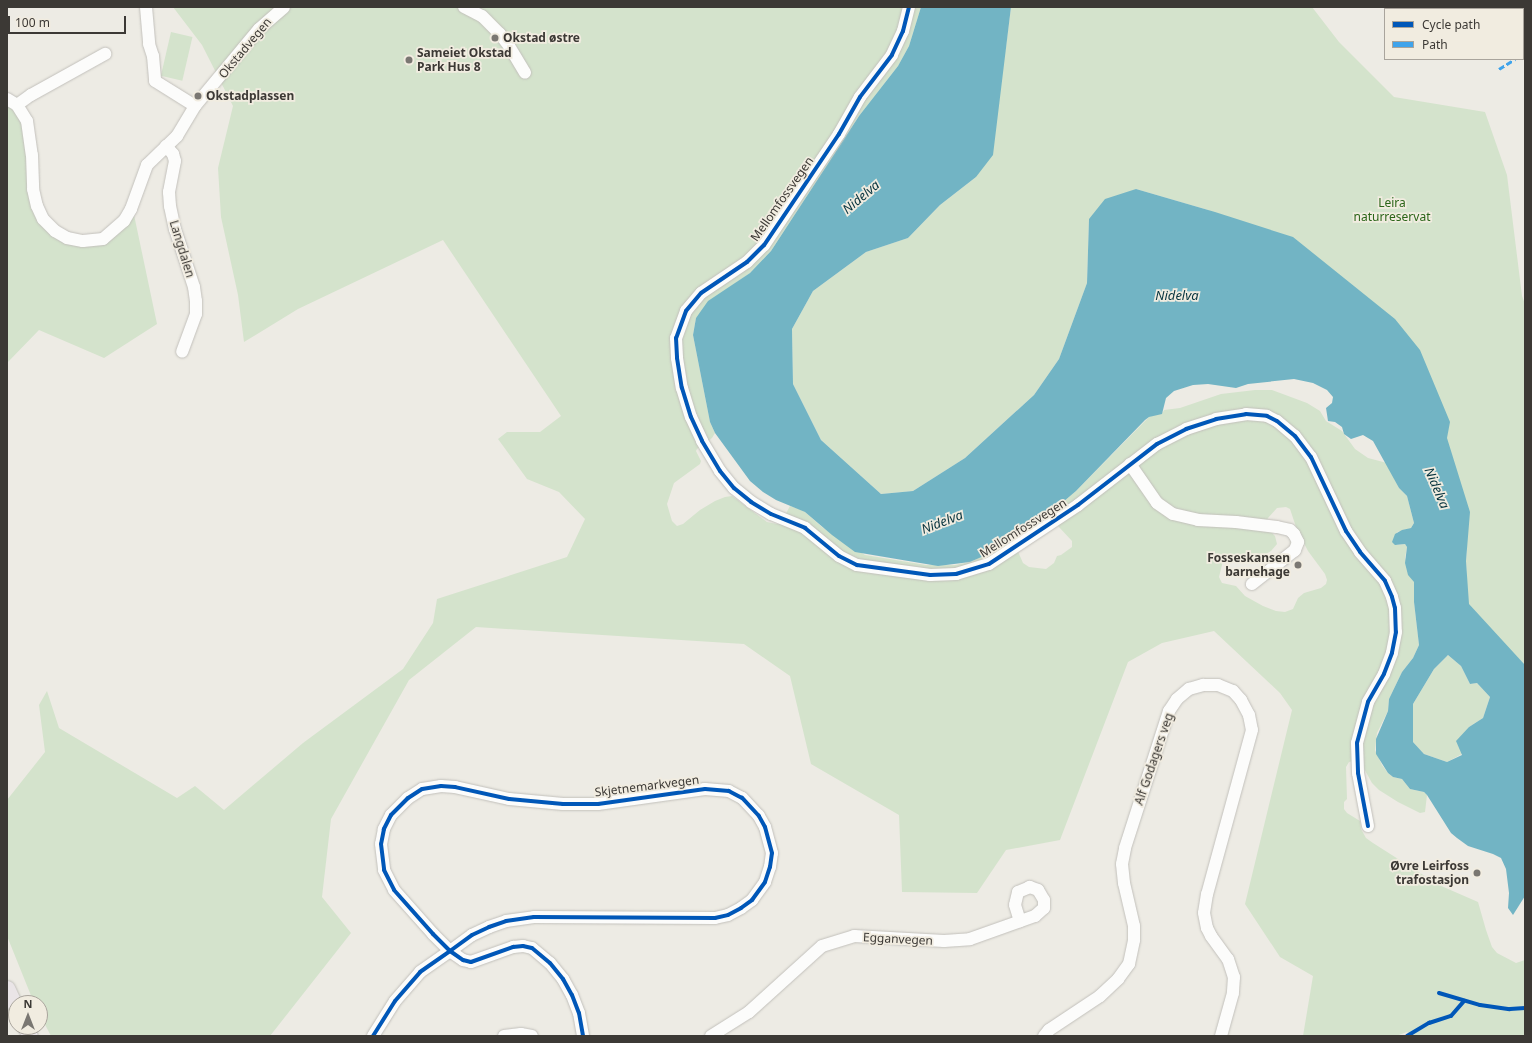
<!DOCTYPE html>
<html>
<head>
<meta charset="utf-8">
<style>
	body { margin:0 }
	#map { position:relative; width:1532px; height:1043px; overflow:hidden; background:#edebe4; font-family:"Noto Sans",sans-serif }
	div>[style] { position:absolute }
	.green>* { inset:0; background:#d4e3cc; transform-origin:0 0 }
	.water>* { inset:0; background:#72b4c4 }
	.roads { filter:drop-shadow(0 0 1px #c2c0bb) drop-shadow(0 0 1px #c2c0bb) }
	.minor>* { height:12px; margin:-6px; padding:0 6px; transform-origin:6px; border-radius:6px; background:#fcfcfb }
	.major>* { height:15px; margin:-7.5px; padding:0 7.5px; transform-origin:7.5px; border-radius:7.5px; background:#eae5e7 }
	.quiet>* { height:3px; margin-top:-1.5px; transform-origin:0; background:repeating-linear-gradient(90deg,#3fa3eb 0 6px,transparent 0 9px) }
	.cycleway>* { height:4px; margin:-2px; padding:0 2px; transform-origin:2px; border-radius:2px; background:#0057b8 }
	.dots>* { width:11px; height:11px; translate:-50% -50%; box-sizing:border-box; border:2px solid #f1ece0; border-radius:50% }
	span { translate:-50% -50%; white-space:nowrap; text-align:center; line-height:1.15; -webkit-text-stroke:3.5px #f1ece0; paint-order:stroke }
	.poi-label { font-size:12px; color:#3c3935; font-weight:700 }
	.left { translate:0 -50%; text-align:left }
	.right { translate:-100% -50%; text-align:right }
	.street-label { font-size:12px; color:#3c3935 }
	.park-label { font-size:12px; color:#2a6518 }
	.water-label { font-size:13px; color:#06333e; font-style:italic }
	.frame { position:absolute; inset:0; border:8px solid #3c3935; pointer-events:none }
	.legend { position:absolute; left:1384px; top:8px; width:140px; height:52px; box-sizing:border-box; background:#f1ece0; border:1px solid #a9a49c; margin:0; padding:5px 7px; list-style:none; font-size:12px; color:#3c3935 }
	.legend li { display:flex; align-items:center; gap:8px; height:20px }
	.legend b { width:20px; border:1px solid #a9a49c }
	.north { position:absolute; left:8px; top:995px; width:40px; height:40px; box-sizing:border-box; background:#f1ece0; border:1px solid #a9a49c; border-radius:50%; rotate:0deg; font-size:11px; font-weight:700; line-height:16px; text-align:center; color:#3c3935 }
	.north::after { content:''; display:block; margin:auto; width:14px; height:18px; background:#7a7772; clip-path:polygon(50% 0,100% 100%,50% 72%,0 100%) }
	.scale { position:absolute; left:8px; top:16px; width:118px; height:18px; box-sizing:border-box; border:2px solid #3c3935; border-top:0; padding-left:5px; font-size:12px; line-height:14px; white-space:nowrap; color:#3c3935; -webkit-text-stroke:3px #f1ece0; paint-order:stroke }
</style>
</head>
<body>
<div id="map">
	<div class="green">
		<div style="clip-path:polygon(evenodd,173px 7px,921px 7px,909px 46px,898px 66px,859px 116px,771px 251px,750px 273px,737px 282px,696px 318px,693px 335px,710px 422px,715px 433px,712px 438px,697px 449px,696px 451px,701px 461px,700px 464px,674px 483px,667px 504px,672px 521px,677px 526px,683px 524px,700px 510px,715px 501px,725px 497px,732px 496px,767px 522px,777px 524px,781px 523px,790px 506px,799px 509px,805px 512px,822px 527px,865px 555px,926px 565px,955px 565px,970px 562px,1013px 540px,1023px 563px,1029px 567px,1046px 569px,1054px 563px,1057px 556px,1061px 555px,1072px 547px,1072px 541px,1058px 526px,1043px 519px,1076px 491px,1149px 417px,1163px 412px,1164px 410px,1180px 408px,1221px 394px,1255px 390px,1272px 390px,1307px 403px,1320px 411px,1326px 421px,1342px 431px,1355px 449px,1368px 458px,1387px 463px,1399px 488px,1407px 496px,1414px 523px,1411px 528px,1397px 532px,1397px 545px,1405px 544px,1407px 547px,1405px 558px,1414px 582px,1414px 602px,1419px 645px,1413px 658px,1402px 672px,1389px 699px,1388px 711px,1377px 733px,1375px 750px,1382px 765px,1388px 773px,1393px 777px,1402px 779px,1410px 789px,1424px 792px,1427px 795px,1425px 812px,1420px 813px,1398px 802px,1379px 790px,1372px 783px,1362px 765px,1354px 761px,1349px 762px,1346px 767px,1347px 799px,1344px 802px,1344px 809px,1347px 813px,1360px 821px,1361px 829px,1366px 838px,1373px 843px,1439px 885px,1478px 902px,1486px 930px,1492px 947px,1497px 953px,1516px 963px,1525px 960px,1525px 1036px,1413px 1036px,1407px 1032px,1396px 1036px,1303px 1036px,1313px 976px,1280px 957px,1245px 904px,1292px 710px,1280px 693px,1214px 631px,1162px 643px,1128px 662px,1060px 840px,1006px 850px,977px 893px,902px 892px,899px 815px,811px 764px,790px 676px,744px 644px,476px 627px,409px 680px,331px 819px,322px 897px,351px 933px,270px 1036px,51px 1036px,40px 1015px,40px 1003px,34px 1003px,7px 936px,7px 800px,45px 752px,39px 705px,47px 691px,59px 728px,177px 798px,195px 786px,224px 810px,303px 743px,403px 669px,433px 623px,437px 599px,567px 557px,585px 519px,559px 492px,527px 479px,498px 439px,507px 432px,540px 432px,561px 416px,443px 240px,298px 309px,244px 342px,238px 295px,221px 217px,218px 168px,233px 106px,202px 45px,173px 7px,1286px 507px,1290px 509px,1297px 530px,1308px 551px,1325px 574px,1327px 580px,1326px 584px,1321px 588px,1304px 593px,1298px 598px,1293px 609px,1285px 612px,1276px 611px,1263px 606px,1245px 596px,1236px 586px,1222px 583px,1219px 577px,1223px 561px,1228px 557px,1261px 557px,1271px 551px,1277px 544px,1275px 536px,1270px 531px,1266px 524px,1268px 518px,1277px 508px,1286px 507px)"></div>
		<div style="clip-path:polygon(1011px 7px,1312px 7px,1339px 42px,1394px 97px,1485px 112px,1507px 175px,1522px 296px,1525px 304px,1525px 665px,1468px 609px,1466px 561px,1467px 548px,1453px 460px,1446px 438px,1448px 431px,1397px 326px,1387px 313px,1372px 302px,1208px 210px,1136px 189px,1089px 219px,1087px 283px,1059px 359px,1034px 395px,965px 458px,913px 491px,881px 494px,821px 440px,793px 384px,792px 329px,813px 291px,866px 252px,908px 238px,940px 205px,976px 177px,1006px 47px)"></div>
		<div style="left:171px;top:32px;width:22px;height:45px;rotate:13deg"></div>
		<div style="clip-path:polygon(7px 97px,27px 129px,31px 186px,59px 237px,105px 236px,133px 210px,157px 324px,104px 358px,39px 330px,7px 363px)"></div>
		<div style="clip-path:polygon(1448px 655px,1461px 666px,1470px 684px,1477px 683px,1490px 697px,1483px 718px,1469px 727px,1462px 754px,1447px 762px,1424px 754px,1413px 742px,1413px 704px,1434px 669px)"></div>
	</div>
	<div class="water">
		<div style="clip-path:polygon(evenodd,921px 7px,1011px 7px,993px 155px,976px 177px,940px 205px,908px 238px,866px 252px,813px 291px,792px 329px,793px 384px,821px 440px,881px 494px,913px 491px,965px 458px,1034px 395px,1059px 359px,1087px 283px,1089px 219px,1105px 199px,1136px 189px,1215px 212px,1293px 237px,1395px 319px,1420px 350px,1450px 422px,1447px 438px,1470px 512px,1466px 561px,1469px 604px,1525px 665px,1525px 896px,1513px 915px,1508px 908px,1509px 893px,1506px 869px,1501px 858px,1493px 854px,1468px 846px,1457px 838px,1451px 833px,1427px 795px,1424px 792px,1410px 789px,1402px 779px,1393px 777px,1388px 773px,1376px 754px,1376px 739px,1388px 711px,1389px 699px,1402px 672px,1413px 658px,1419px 645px,1414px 602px,1414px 582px,1408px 575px,1405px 563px,1407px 547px,1405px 544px,1395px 545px,1392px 542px,1395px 534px,1402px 530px,1411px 528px,1414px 523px,1407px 496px,1399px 488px,1373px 441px,1363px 435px,1351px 439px,1344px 434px,1342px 427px,1335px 422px,1328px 421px,1326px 408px,1332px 403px,1333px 397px,1327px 390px,1313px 383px,1294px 379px,1248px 384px,1236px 388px,1208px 384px,1193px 385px,1174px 391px,1166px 398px,1162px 414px,1149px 417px,1145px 420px,1076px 491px,1043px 519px,986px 555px,970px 562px,938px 566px,855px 552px,832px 535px,805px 512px,776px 500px,763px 492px,750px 481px,715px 433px,710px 422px,693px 335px,696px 318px,708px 301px,750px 273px,771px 251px,859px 116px,898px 66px,909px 46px,921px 7px,1448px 655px,1461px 666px,1470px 684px,1477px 683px,1490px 697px,1483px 718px,1469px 727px,1456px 741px,1462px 755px,1447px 762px,1424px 754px,1413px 742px,1413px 704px,1434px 669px,1448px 655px)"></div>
	</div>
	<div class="roads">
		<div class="minor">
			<div style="left:146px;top:7px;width:37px;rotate:85deg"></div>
			<div style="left:149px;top:44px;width:13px;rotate:72deg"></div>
			<div style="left:153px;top:56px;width:25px;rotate:85deg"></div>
			<div style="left:155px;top:81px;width:47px;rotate:32deg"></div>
			<div style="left:464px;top:7px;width:20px;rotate:27deg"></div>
			<div style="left:482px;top:16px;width:25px;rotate:45deg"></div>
			<div style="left:500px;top:34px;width:15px;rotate:53deg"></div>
			<div style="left:509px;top:46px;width:31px;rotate:59deg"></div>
			<div style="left:909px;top:7px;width:25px;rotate:104deg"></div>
			<div style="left:903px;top:31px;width:26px;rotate:115deg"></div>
			<div style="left:892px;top:55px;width:53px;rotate:127.3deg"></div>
			<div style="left:860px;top:97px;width:43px;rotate:119.6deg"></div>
			<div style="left:839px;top:134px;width:134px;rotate:124deg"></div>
			<div style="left:764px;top:245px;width:24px;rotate:135deg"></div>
			<div style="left:747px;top:262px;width:55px;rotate:146deg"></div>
			<div style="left:701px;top:293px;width:23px;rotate:130deg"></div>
			<div style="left:686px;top:311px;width:29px;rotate:110deg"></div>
			<div style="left:676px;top:338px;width:20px;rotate:87deg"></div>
			<div style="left:677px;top:358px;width:30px;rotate:81deg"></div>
			<div style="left:682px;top:388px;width:30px;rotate:73deg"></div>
			<div style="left:691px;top:417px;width:26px;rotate:65deg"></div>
			<div style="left:702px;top:441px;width:35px;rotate:59deg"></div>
			<div style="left:720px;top:471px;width:22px;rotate:51deg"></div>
			<div style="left:734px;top:488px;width:22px;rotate:39deg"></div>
			<div style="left:751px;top:502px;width:23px;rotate:31deg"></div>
			<div style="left:771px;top:514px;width:37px;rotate:22deg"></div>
			<div style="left:805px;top:528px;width:44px;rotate:39.5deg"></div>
			<div style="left:839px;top:556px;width:20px;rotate:27deg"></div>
			<div style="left:857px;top:565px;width:74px;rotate:7.8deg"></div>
			<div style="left:930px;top:575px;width:26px;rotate:-2deg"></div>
			<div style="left:956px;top:574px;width:34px;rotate:-17deg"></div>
			<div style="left:989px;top:564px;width:107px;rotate:-33.5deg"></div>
			<div style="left:1078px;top:505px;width:100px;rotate:-37.7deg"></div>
			<div style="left:1157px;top:444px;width:33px;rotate:-27deg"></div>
			<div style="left:1186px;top:429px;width:32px;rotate:-18deg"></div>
			<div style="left:1216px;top:419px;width:30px;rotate:-9deg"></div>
			<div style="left:1246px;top:414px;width:21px;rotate:5deg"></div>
			<div style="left:1267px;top:416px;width:11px;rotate:27deg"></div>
			<div style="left:1277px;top:421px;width:23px;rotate:40deg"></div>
			<div style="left:1295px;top:436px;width:26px;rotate:53deg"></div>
			<div style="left:1311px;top:457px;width:82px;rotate:64.7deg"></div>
			<div style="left:1346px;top:531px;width:25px;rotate:56deg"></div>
			<div style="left:1360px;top:552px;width:38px;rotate:49deg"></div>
			<div style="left:1385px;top:581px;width:17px;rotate:66deg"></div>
			<div style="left:1392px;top:597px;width:11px;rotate:75deg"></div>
			<div style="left:1395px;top:608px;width:24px;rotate:88deg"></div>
			<div style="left:1396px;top:632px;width:21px;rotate:101deg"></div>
			<div style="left:1392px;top:653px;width:22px;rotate:111deg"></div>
			<div style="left:1384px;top:674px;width:32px;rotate:120deg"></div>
			<div style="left:1368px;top:702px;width:42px;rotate:105deg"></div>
			<div style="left:1357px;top:743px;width:30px;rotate:88deg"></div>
			<div style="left:1358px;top:773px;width:54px;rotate:79.3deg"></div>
			<div style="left:7px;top:99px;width:12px;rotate:31deg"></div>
			<div style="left:17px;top:105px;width:19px;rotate:58deg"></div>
			<div style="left:27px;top:121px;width:34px;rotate:82deg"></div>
			<div style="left:32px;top:155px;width:34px;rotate:88deg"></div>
			<div style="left:33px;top:189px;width:17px;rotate:77deg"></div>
			<div style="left:37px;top:206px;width:14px;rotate:65deg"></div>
			<div style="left:43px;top:219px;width:17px;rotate:45deg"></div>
			<div style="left:55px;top:231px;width:14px;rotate:30deg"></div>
			<div style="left:67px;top:238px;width:16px;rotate:11deg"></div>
			<div style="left:83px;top:241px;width:20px;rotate:-6deg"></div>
			<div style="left:103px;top:239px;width:28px;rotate:-41deg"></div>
			<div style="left:124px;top:221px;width:14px;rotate:-60deg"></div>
			<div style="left:131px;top:209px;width:47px;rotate:-70deg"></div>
			<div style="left:147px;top:165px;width:42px;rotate:-44deg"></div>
			<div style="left:177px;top:136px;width:35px;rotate:-59deg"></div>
			<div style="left:195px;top:106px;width:100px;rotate:-50.3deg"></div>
			<div style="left:259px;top:29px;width:33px;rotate:-41deg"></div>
			<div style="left:17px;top:105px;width:17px;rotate:-36deg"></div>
			<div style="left:31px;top:95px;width:85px;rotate:-29deg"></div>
			<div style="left:166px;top:146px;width:11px;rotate:49deg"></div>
			<div style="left:173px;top:154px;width:7px;rotate:74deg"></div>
			<div style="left:175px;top:161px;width:32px;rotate:101deg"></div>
			<div style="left:169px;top:192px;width:14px;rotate:86deg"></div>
			<div style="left:170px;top:206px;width:24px;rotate:78deg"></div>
			<div style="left:175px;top:229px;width:61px;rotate:71.9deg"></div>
			<div style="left:194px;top:287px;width:14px;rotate:82deg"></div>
			<div style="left:196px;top:301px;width:13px;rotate:90deg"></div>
			<div style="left:196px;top:314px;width:40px;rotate:110.2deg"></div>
			<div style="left:1130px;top:464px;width:47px;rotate:55.3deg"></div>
			<div style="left:1157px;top:503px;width:19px;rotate:35deg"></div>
			<div style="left:1173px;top:514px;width:26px;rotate:13deg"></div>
			<div style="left:1198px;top:520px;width:38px;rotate:3deg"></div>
			<div style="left:1236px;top:522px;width:41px;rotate:7deg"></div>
			<div style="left:1277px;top:527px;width:13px;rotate:13deg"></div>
			<div style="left:1290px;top:530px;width:6px;rotate:45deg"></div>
			<div style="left:1294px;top:534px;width:9px;rotate:63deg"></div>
			<div style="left:1298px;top:542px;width:9px;rotate:111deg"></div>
			<div style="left:1295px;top:550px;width:55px;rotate:141.7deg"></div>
			<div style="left:373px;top:1036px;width:41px;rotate:-57.8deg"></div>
			<div style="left:395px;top:1001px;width:38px;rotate:-49deg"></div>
			<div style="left:420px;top:972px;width:37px;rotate:-35deg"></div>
			<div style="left:450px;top:951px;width:27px;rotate:-36deg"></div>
			<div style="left:472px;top:935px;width:19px;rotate:-25deg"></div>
			<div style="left:489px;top:927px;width:18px;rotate:-19deg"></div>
			<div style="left:506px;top:921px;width:28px;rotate:-8deg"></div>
			<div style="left:534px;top:917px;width:181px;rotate:0.3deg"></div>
			<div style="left:715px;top:918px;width:13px;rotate:-13deg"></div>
			<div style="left:728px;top:915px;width:15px;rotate:-28deg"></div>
			<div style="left:741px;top:908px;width:14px;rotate:-36deg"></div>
			<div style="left:752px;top:900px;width:22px;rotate:-54deg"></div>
			<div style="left:765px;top:882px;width:16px;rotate:-72deg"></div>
			<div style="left:770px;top:867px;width:14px;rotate:-82deg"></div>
			<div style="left:772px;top:853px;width:27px;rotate:-105deg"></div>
			<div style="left:765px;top:827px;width:13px;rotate:-119deg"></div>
			<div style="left:759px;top:816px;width:25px;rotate:-133deg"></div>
			<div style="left:742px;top:798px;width:15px;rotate:-152deg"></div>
			<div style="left:729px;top:791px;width:24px;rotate:-175deg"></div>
			<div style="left:705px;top:789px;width:108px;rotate:172deg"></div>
			<div style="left:598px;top:804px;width:35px;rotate:180deg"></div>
			<div style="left:563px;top:804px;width:54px;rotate:-174.7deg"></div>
			<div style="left:509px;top:799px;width:55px;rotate:-167.5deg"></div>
			<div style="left:455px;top:787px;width:14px;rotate:-176deg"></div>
			<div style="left:441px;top:786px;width:19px;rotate:171deg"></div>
			<div style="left:422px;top:789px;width:17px;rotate:147deg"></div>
			<div style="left:408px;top:798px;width:24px;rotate:135deg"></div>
			<div style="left:391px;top:815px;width:16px;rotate:117deg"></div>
			<div style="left:384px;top:829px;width:15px;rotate:101deg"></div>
			<div style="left:381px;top:844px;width:26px;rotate:83deg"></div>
			<div style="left:384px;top:870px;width:22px;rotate:63deg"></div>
			<div style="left:394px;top:890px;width:59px;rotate:48.4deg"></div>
			<div style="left:433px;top:934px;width:24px;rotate:45deg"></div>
			<div style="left:450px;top:951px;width:16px;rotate:35deg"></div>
			<div style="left:463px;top:960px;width:8px;rotate:14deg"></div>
			<div style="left:471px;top:962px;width:45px;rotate:-19.7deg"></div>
			<div style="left:513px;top:947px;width:10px;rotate:-6deg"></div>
			<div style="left:523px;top:946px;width:9px;rotate:13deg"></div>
			<div style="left:532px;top:948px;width:23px;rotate:40deg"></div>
			<div style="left:550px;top:963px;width:21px;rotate:51deg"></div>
			<div style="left:563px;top:979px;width:18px;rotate:61deg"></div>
			<div style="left:572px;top:995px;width:19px;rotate:69deg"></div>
			<div style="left:579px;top:1013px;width:23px;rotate:80deg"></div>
			<div style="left:504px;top:1036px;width:17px;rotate:-7deg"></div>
			<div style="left:521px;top:1034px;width:11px;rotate:10deg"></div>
			<div style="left:711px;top:1036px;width:45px;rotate:-32.3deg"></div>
			<div style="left:749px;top:1012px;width:98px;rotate:-42.1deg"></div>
			<div style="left:822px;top:946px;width:34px;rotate:-17deg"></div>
			<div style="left:854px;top:936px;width:90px;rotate:3.2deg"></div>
			<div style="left:944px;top:941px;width:26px;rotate:-4deg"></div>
			<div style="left:970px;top:939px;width:69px;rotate:-19.5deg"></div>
			<div style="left:1035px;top:916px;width:12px;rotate:-42deg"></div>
			<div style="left:1044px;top:908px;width:8px;rotate:-90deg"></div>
			<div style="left:1044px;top:900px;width:12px;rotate:-121deg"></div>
			<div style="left:1038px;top:890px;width:9px;rotate:-159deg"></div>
			<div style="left:1030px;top:887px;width:13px;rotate:157deg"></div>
			<div style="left:1018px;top:892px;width:13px;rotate:103deg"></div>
			<div style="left:1015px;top:905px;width:17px;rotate:73deg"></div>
			<div style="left:1044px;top:1036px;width:8px;rotate:-50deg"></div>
			<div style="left:1049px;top:1030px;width:61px;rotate:-33.7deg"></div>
			<div style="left:1100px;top:996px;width:25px;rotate:-43deg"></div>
			<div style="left:1118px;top:979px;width:19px;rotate:-54deg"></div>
			<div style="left:1129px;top:964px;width:25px;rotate:-78deg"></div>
			<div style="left:1134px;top:940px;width:14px;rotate:-90deg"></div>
			<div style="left:1134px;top:926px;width:44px;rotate:-103.1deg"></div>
			<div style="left:1124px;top:883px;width:19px;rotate:-96deg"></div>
			<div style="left:1122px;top:864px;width:16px;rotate:-79deg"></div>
			<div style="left:1125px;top:848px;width:144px;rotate:-72.2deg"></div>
			<div style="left:1169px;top:711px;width:14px;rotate:-56deg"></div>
			<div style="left:1177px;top:699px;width:16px;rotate:-40deg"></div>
			<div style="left:1189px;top:689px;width:15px;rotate:-16deg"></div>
			<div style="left:1203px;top:685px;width:15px"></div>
			<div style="left:1218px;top:685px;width:16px;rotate:22deg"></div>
			<div style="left:1233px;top:691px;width:12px;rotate:48deg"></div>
			<div style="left:1241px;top:700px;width:17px;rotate:62deg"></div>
			<div style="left:1249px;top:715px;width:15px;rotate:79deg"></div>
			<div style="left:1252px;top:730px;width:170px;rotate:105.3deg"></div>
			<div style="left:1207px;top:894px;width:19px;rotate:99deg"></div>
			<div style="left:1204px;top:913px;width:15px;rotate:79deg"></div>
			<div style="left:1207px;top:928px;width:9px;rotate:63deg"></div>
			<div style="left:1211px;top:936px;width:29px;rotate:54deg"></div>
			<div style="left:1228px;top:959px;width:19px;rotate:72deg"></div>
			<div style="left:1234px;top:977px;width:16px;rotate:94deg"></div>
			<div style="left:1233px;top:993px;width:45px;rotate:105.6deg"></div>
		</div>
		<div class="major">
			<div style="left:7px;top:988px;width:21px;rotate:65deg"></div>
			<div style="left:25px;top:1027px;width:10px;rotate:61deg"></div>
		</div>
	</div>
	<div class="quiet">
		<div style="left:1523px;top:55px;width:3px;rotate:-45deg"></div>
		<div style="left:1499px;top:69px;width:19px;rotate:-32deg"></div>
	</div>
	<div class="cycleway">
		<div style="left:909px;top:7px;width:25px;rotate:104deg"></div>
		<div style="left:903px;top:31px;width:26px;rotate:115deg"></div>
		<div style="left:892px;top:55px;width:53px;rotate:127.3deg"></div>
		<div style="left:860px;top:97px;width:43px;rotate:119.6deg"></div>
		<div style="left:839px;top:134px;width:134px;rotate:124deg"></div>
		<div style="left:764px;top:245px;width:24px;rotate:135deg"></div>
		<div style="left:747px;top:262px;width:55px;rotate:146deg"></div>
		<div style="left:701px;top:293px;width:23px;rotate:130deg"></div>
		<div style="left:686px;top:311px;width:29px;rotate:110deg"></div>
		<div style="left:676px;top:338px;width:20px;rotate:87deg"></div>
		<div style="left:677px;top:358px;width:30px;rotate:81deg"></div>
		<div style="left:682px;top:388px;width:30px;rotate:73deg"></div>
		<div style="left:691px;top:417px;width:26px;rotate:65deg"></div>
		<div style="left:702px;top:441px;width:35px;rotate:59deg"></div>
		<div style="left:720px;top:471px;width:22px;rotate:51deg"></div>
		<div style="left:734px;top:488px;width:22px;rotate:39deg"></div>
		<div style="left:751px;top:502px;width:23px;rotate:31deg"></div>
		<div style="left:771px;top:514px;width:37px;rotate:22deg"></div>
		<div style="left:805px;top:528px;width:44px;rotate:39.5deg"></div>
		<div style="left:839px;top:556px;width:20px;rotate:27deg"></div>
		<div style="left:857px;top:565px;width:74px;rotate:7.8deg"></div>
		<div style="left:930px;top:575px;width:26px;rotate:-2deg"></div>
		<div style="left:956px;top:574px;width:34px;rotate:-17deg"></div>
		<div style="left:989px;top:564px;width:107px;rotate:-33.5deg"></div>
		<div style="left:1078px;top:505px;width:100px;rotate:-37.7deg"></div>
		<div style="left:1157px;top:444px;width:33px;rotate:-27deg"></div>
		<div style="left:1186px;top:429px;width:32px;rotate:-18deg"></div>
		<div style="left:1216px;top:419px;width:30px;rotate:-9deg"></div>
		<div style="left:1246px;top:414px;width:21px;rotate:5deg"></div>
		<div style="left:1267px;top:416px;width:11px;rotate:27deg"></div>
		<div style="left:1277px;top:421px;width:23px;rotate:40deg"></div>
		<div style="left:1295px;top:436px;width:26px;rotate:53deg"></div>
		<div style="left:1311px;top:457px;width:82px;rotate:64.7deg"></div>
		<div style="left:1346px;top:531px;width:25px;rotate:56deg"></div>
		<div style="left:1360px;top:552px;width:38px;rotate:49deg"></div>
		<div style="left:1385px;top:581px;width:17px;rotate:66deg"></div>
		<div style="left:1392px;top:597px;width:11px;rotate:75deg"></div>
		<div style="left:1395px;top:608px;width:24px;rotate:88deg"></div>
		<div style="left:1396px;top:632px;width:21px;rotate:101deg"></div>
		<div style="left:1392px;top:653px;width:22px;rotate:111deg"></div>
		<div style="left:1384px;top:674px;width:32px;rotate:120deg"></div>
		<div style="left:1368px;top:702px;width:42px;rotate:105deg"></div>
		<div style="left:1357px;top:743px;width:30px;rotate:88deg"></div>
		<div style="left:1358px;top:773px;width:54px;rotate:79.3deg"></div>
		<div style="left:1439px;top:993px;width:43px;rotate:16.3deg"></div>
		<div style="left:1480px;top:1005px;width:30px;rotate:8deg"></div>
		<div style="left:1510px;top:1009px;width:15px;rotate:-4deg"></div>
		<div style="left:373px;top:1036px;width:41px;rotate:-57.8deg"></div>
		<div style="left:395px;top:1001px;width:38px;rotate:-49deg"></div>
		<div style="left:420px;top:972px;width:37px;rotate:-35deg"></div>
		<div style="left:450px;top:951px;width:27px;rotate:-36deg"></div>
		<div style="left:472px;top:935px;width:19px;rotate:-25deg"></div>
		<div style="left:489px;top:927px;width:18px;rotate:-19deg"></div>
		<div style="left:506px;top:921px;width:28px;rotate:-8deg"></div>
		<div style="left:534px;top:917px;width:181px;rotate:0.3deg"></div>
		<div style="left:715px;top:918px;width:13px;rotate:-13deg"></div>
		<div style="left:728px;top:915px;width:15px;rotate:-28deg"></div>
		<div style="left:741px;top:908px;width:14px;rotate:-36deg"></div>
		<div style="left:752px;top:900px;width:22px;rotate:-54deg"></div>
		<div style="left:765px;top:882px;width:16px;rotate:-72deg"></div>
		<div style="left:770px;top:867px;width:14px;rotate:-82deg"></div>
		<div style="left:772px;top:853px;width:27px;rotate:-105deg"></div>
		<div style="left:765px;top:827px;width:13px;rotate:-119deg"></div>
		<div style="left:759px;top:816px;width:25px;rotate:-133deg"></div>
		<div style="left:742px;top:798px;width:15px;rotate:-152deg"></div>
		<div style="left:729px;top:791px;width:24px;rotate:-175deg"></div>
		<div style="left:705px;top:789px;width:108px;rotate:172deg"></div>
		<div style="left:598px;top:804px;width:35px;rotate:180deg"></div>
		<div style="left:563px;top:804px;width:54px;rotate:-174.7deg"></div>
		<div style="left:509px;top:799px;width:55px;rotate:-167.5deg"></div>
		<div style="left:455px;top:787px;width:14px;rotate:-176deg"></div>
		<div style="left:441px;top:786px;width:19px;rotate:171deg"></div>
		<div style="left:422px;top:789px;width:17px;rotate:147deg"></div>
		<div style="left:408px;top:798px;width:24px;rotate:135deg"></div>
		<div style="left:391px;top:815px;width:16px;rotate:117deg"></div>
		<div style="left:384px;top:829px;width:15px;rotate:101deg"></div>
		<div style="left:381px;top:844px;width:26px;rotate:83deg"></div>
		<div style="left:384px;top:870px;width:22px;rotate:63deg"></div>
		<div style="left:394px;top:890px;width:59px;rotate:48.4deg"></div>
		<div style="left:433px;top:934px;width:24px;rotate:45deg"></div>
		<div style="left:450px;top:951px;width:16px;rotate:35deg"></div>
		<div style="left:463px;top:960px;width:8px;rotate:14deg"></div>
		<div style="left:471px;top:962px;width:45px;rotate:-19.7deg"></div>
		<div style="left:513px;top:947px;width:10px;rotate:-6deg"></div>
		<div style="left:523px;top:946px;width:9px;rotate:13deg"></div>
		<div style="left:532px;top:948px;width:23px;rotate:40deg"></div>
		<div style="left:550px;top:963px;width:21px;rotate:51deg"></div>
		<div style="left:563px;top:979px;width:18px;rotate:61deg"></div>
		<div style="left:572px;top:995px;width:19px;rotate:69deg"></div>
		<div style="left:579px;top:1013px;width:23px;rotate:80deg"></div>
		<div style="left:1407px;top:1036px;width:26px;rotate:-31deg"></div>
		<div style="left:1429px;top:1023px;width:23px;rotate:-18deg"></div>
		<div style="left:1451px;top:1016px;width:20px;rotate:-49deg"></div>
	</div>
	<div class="dots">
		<div style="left:495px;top:38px;background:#7a7772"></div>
		<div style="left:409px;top:60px;background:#7a7772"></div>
		<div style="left:198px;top:96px;background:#7a7772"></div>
		<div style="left:1298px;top:565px;background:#7a7772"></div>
		<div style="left:1477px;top:873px;background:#7a7772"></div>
	</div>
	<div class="poi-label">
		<span class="left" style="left:503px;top:38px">Okstad østre</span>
		<span class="left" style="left:417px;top:60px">Sameiet Okstad<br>Park Hus 8</span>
		<span class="left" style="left:206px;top:96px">Okstadplassen</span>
		<span class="right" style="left:1290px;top:565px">Fosseskansen<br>barnehage</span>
		<span class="right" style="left:1469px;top:873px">Øvre Leirfoss<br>trafostasjon</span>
	</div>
	<div class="street-label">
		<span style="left:245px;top:48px;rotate:-50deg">Okstadvegen</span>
		<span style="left:782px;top:199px;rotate:-55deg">Mellomfossvegen</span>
		<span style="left:182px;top:249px;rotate:73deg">Langdalen</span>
		<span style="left:1023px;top:528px;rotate:-32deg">Mellomfossvegen</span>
		<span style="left:1154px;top:759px;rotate:-71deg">Alf Godagers veg</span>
		<span style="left:647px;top:786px;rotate:-7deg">Skjetnemarkvegen</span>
		<span style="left:898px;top:939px;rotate:3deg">Egganvegen</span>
	</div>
	<div class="park-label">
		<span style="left:1392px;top:210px">Leira<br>naturreservat</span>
	</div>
	<div class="water-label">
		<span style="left:861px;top:197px;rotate:-40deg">Nidelva</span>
		<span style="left:1177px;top:295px">Nidelva</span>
		<span style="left:1437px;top:488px;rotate:67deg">Nidelva</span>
		<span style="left:942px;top:522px;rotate:-21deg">Nidelva</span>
	</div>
	<div class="frame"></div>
	<ul class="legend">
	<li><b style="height:5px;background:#0057b8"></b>Cycle path</li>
	<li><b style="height:5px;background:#3fa3eb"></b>Path</li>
	</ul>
	<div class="north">N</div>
	<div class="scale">100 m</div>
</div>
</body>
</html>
